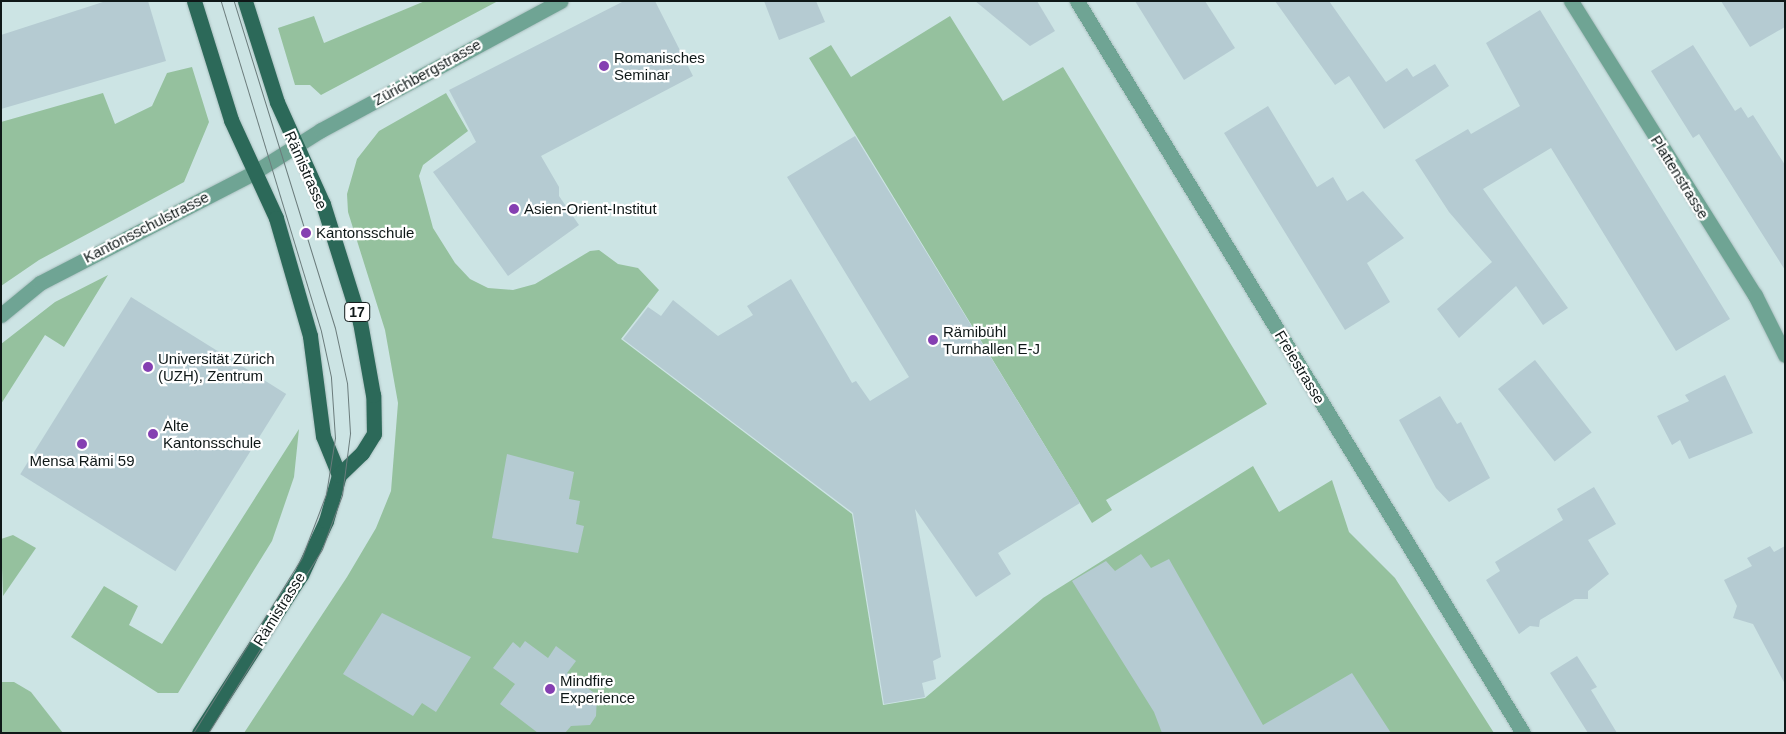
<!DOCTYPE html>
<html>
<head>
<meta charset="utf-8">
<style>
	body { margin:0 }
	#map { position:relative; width:1786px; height:734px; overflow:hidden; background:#cce4e4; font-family:Arial,sans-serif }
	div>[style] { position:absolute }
	.green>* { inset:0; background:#95c19e }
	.building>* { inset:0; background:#b5cbd2; transform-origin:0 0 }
	.roads { filter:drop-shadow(0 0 1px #aabfbf) drop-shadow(0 0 1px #aabfbf) }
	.street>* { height:15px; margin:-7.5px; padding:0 7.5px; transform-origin:7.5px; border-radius:7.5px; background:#6fa494 }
	.primary>* { height:15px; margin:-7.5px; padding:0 7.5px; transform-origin:7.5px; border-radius:7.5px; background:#2c6959 }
	.tram>* { height:1px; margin:-0.5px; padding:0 0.5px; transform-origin:0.5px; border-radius:0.5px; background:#6b7c7c }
	.dots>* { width:14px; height:14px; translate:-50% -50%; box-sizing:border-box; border:2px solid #fff; border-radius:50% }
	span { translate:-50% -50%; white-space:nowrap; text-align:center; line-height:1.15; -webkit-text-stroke:4.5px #fff; paint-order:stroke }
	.shield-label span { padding:1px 4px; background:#fff; border:1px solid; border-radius:4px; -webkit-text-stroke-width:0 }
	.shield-label { font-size:14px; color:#0f1818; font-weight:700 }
	.poi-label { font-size:15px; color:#0f1818 }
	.left { translate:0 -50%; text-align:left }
	.street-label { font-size:15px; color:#0f1818 }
	.frame { position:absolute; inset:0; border:2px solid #0f1818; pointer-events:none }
</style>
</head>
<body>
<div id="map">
	<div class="green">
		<div style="clip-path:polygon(425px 1px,498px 1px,321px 95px,310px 85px,295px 85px,278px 28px,314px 16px,324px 43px)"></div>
		<div style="clip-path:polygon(950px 16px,1003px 101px,1063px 67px,1267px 404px,1106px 500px,1112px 510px,1092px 523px,809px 58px,831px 45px,851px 77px)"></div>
		<div style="clip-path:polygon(192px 67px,209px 122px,184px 182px,39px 260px,1px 286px,1px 122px,103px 93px,115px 124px,152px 106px,167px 73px)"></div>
		<div style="clip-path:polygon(446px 93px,468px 131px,423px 165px,419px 176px,433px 228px,455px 263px,470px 279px,488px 288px,513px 290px,535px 284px,590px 251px,599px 250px,618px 264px,638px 268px,659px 290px,621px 339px,852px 514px,883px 705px,925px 698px,1043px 598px,1253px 466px,1279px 512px,1332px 480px,1349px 532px,1395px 578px,1494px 733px,244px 733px,347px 577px,376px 528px,391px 491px,398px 403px,385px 330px,348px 212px,347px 194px,357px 159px,379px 131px)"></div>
		<div style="clip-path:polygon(108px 275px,64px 347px,45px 335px,1px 404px,1px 344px,55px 302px)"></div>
		<div style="clip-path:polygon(299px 429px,294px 477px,272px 541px,178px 693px,158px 693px,71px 637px,104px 586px,138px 606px,129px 625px,162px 644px)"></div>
		<div style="clip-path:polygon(13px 535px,36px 548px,3px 596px,1px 539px)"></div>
		<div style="clip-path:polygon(1px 682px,14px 682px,31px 692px,63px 733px,1px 733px)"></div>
	</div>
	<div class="building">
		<div style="clip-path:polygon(106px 1px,148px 1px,166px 61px,1px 109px,1px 35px)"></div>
		<div style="clip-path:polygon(624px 1px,655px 1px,693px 76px,541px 156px,559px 187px,559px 196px,579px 225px,508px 276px,433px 172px,476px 142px,449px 90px)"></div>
		<div style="clip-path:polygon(764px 1px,816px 1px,825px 22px,779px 40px)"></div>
		<div style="clip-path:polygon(975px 1px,1037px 1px,1055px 31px,1030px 46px)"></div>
		<div style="clip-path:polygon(1135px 1px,1205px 1px,1235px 48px,1184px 80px)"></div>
		<div style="clip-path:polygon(1275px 1px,1329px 1px,1386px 82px,1407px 68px,1413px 77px,1435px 64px,1449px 86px,1384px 129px,1349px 76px,1335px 85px)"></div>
		<div style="clip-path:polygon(1721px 1px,1785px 1px,1785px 27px,1750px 47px)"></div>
		<div style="clip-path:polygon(1540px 10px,1730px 319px,1676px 351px,1551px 148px,1483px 189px,1568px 308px,1543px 325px,1516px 286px,1459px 338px,1437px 309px,1492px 262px,1449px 212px,1415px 160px,1468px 129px,1471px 134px,1520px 106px,1486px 43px)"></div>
		<div style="clip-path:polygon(1693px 45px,1735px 111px,1741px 107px,1748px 118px,1753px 115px,1785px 165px,1785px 270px,1699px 134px,1693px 138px,1651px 71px)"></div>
		<div style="clip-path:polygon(1268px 106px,1317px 187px,1333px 177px,1347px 201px,1363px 191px,1404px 238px,1367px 263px,1390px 302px,1345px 330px,1224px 133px)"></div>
		<div style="clip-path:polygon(855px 136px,1080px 503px,998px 553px,1011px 574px,976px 597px,915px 509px,941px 657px,933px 661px,936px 679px,922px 683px,925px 697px,884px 704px,853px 513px,623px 339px,648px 307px,661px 316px,673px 300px,718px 336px,753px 315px,747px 306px,791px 279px,852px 383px,856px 381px,870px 401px,909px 377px,787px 177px)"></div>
		<div style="left:131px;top:297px;width:183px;height:209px;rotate:32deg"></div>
		<div style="left:1535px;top:360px;width:92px;height:47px;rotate:52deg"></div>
		<div style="clip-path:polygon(1725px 375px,1753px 433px,1689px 459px,1680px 440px,1672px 445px,1657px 416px,1689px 401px,1685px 395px)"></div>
		<div style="clip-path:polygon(1440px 396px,1457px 424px,1461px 422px,1490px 478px,1449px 502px,1436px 488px,1399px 420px)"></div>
		<div style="clip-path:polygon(507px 454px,574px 472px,569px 499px,580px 501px,576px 524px,584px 526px,578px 553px,492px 538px)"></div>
		<div style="clip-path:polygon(1594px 487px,1616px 524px,1588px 540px,1609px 574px,1588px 591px,1588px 599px,1575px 599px,1540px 620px,1539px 627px,1530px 626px,1519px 634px,1486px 580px,1500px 571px,1495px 562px,1563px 520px,1557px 509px)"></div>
		<div style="clip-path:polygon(1770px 546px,1774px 552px,1785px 546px,1785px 684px,1753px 624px,1733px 618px,1737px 606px,1724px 580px,1752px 566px,1747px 558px)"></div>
		<div style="clip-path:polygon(1141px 554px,1151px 568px,1169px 559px,1263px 725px,1352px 673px,1391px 733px,1162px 733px,1154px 712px,1072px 581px,1106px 561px,1115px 571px)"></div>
		<div style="clip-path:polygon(382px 613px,471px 657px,436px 712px,422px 703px,413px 716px,343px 674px)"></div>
		<div style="clip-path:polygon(525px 641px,548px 658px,556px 646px,576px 661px,567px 673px,597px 695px,596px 716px,590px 725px,571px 726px,565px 733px,538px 733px,500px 704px,515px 684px,493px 668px,513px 642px,520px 648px)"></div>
		<div style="clip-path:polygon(1577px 656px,1597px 687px,1591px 690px,1617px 733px,1588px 733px,1550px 673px)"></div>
	</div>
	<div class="roads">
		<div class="street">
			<div style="left:1077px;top:1px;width:857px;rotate:58.65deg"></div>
			<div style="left:1571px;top:1px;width:347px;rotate:58deg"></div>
			<div style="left:1755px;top:295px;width:67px;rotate:63.4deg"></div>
			<div style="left:1px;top:315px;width:50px;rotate:-39.4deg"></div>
			<div style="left:40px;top:283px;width:240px;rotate:-27.3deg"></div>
			<div style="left:253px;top:173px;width:80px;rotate:-32.3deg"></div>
			<div style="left:321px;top:130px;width:272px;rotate:-28.3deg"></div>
		</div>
		<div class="primary">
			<div style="left:194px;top:1px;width:125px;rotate:72.7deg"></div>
			<div style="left:231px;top:120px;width:108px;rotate:65.3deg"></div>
			<div style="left:276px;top:218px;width:123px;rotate:73.9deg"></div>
			<div style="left:310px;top:336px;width:101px;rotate:82.6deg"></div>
			<div style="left:323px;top:436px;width:42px;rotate:67.7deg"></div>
			<div style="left:199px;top:733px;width:188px;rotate:-57.2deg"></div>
			<div style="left:301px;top:575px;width:60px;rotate:-65.2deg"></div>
			<div style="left:326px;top:521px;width:48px;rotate:-74.2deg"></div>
			<div style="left:339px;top:475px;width:32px;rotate:-44deg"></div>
			<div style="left:362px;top:453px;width:22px;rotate:-58deg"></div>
			<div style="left:374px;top:434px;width:39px;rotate:-91deg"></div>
			<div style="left:373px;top:395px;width:74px;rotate:-100.1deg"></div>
			<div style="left:360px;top:322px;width:124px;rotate:-107.4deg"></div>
			<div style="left:323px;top:204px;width:112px;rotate:-114.3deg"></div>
			<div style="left:277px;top:102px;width:106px;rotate:-107.6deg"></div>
		</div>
	</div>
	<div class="tram">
		<div style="left:193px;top:733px;width:207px;rotate:-58.2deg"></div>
		<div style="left:302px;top:557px;width:67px;rotate:-69.1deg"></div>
		<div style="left:326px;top:494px;width:57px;rotate:-80.9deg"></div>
		<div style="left:335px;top:438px;width:61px;rotate:-93.8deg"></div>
		<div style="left:331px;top:377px;width:47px;rotate:-102.3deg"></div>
		<div style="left:321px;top:331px;width:345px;rotate:-106.9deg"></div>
		<div style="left:208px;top:733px;width:216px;rotate:-58.2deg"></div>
		<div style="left:322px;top:549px;width:58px;rotate:-69.7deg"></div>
		<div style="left:342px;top:495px;width:63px;rotate:-82.6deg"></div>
		<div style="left:350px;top:433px;width:50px;rotate:-93.4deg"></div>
		<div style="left:347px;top:383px;width:56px;rotate:-102.3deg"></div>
		<div style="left:335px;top:328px;width:342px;rotate:-107.2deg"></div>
	</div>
	<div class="dots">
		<div style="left:604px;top:66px;background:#853fb2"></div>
		<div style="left:514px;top:209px;background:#853fb2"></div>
		<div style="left:306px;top:233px;background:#853fb2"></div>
		<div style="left:933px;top:340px;background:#853fb2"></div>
		<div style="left:148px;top:367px;background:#853fb2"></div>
		<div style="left:153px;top:434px;background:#853fb2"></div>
		<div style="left:82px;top:444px;background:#853fb2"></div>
		<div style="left:550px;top:689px;background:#853fb2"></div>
	</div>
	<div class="shield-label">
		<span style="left:357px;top:312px">17</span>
	</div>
	<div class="poi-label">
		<span class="left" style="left:614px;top:66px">Romanisches<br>Seminar</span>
		<span class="left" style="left:524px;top:209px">Asien-Orient-Institut</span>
		<span class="left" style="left:316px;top:233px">Kantonsschule</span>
		<span class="left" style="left:943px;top:340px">Rämibühl<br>Turnhallen E-J</span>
		<span class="left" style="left:158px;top:367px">Universität Zürich<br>(UZH), Zentrum</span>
		<span class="left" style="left:163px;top:434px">Alte<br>Kantonsschule</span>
		<span style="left:82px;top:461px">Mensa Rämi 59</span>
		<span class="left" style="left:560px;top:689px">Mindfire<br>Experience</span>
	</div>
	<div class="street-label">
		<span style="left:427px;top:72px;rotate:-29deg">Zürichbergstrasse</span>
		<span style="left:306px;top:170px;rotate:66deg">Rämistrasse</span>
		<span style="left:1680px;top:177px;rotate:58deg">Plattenstrasse</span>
		<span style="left:146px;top:227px;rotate:-27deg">Kantonsschulstrasse</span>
		<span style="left:1300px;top:367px;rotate:59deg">Freiestrasse</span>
		<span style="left:279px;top:609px;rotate:-58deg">Rämistrasse</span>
	</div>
	<div class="frame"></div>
</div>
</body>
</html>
